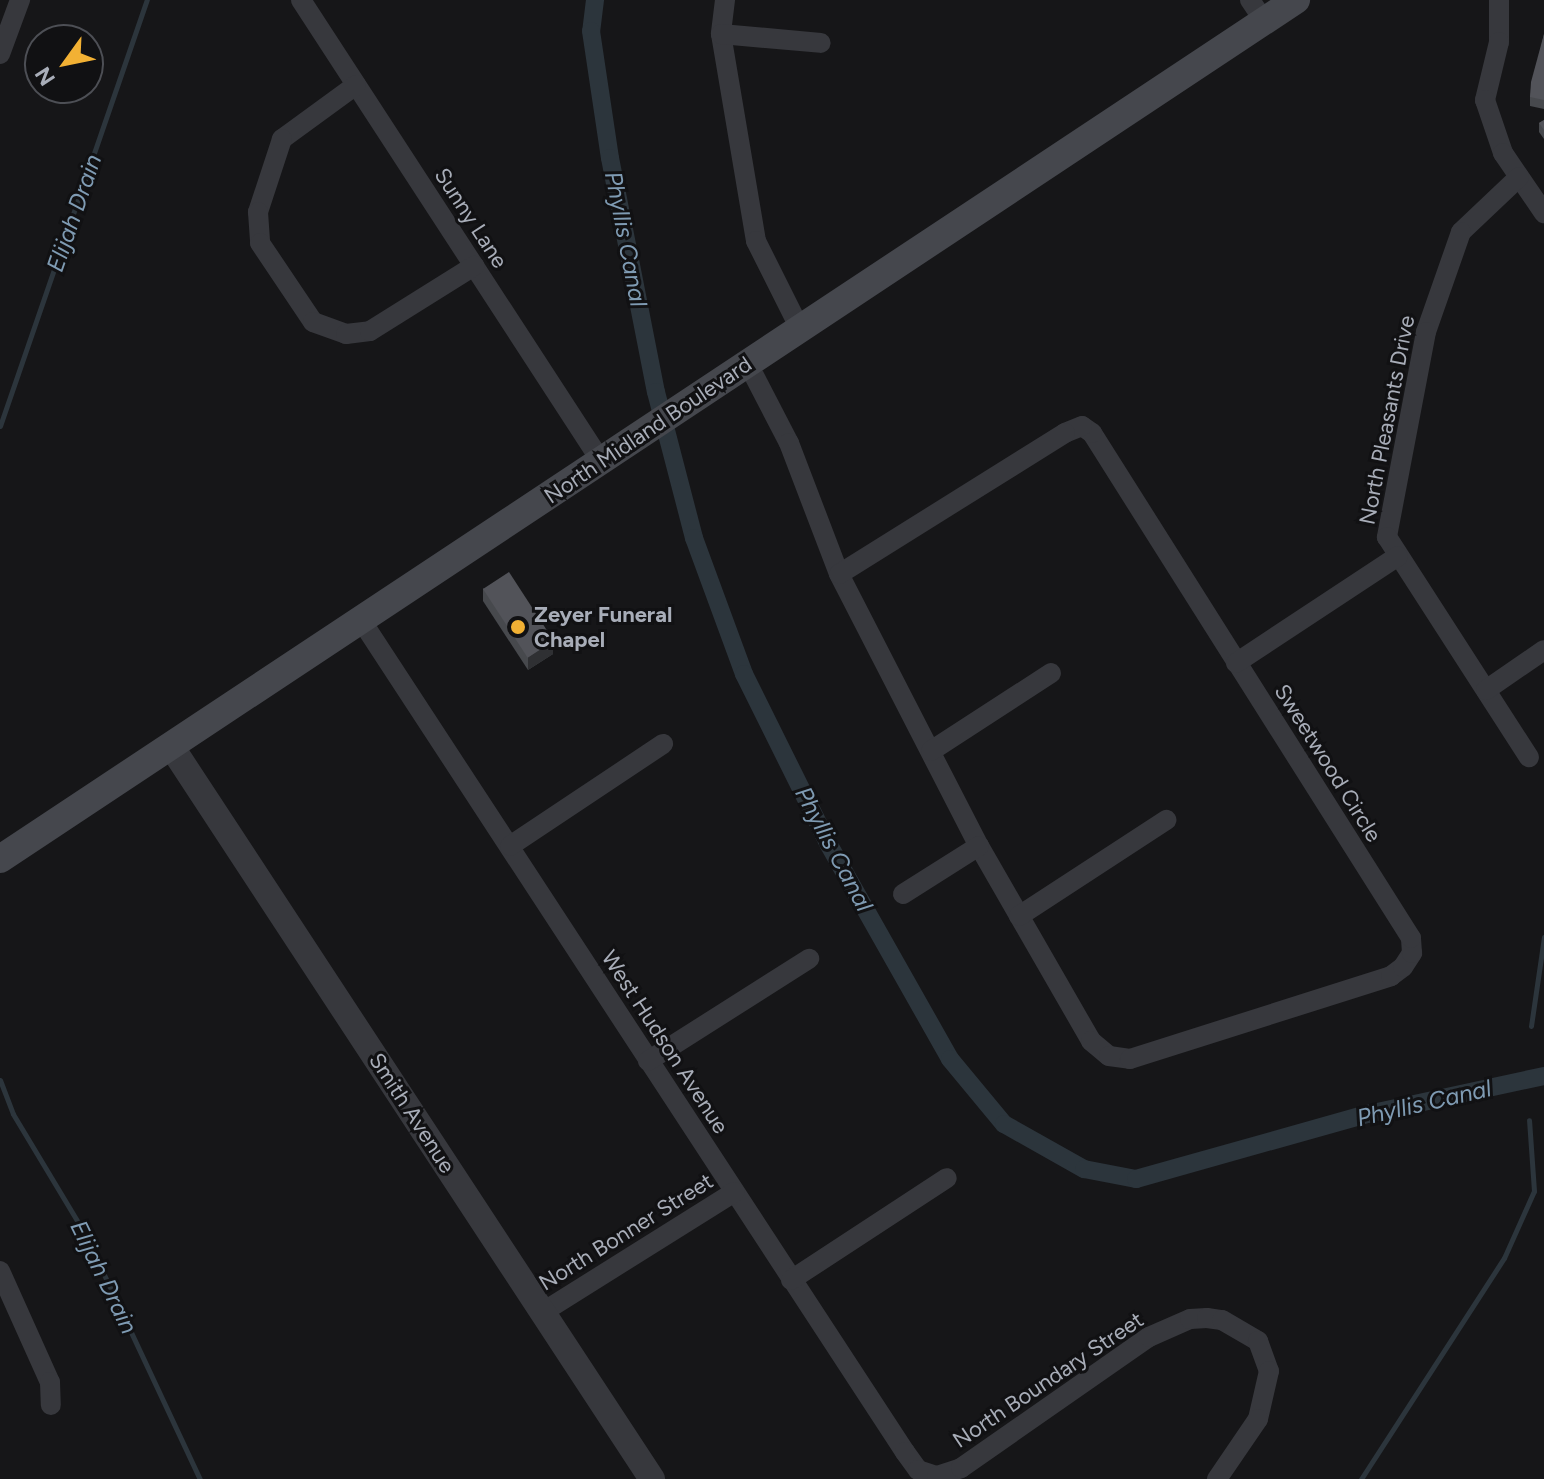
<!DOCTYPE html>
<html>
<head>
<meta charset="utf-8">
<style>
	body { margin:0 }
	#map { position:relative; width:1544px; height:1479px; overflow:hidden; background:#161618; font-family:Figtree,sans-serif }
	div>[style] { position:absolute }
	.stream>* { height:5px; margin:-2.5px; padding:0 2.5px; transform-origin:2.5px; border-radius:2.5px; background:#2c353c }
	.canal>* { height:18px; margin:-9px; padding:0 9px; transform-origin:9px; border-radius:9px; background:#2c353c }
	.minor>* { height:20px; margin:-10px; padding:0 10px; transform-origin:10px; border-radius:10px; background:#37383d }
	.tertiary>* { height:26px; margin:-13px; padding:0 13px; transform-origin:13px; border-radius:13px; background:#37383d }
	.secondary>* { height:28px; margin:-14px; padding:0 14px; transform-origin:14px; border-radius:14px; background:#45474d }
	.wall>* { inset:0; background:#47494d }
	.shaded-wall>* { inset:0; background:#2f3033 }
	.building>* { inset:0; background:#525359; transform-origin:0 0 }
	.dots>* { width:22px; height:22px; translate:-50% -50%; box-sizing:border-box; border:4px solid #111113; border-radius:50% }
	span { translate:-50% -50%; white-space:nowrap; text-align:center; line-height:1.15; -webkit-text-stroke:6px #111113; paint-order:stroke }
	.street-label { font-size:22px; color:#a8adb8 }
	.poi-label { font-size:22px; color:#a8adb8; font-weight:700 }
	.left { translate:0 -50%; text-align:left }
	.water-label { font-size:24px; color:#7f9bb3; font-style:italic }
	.north { position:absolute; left:24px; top:24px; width:80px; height:80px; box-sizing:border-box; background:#111113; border:2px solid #4d4f55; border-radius:50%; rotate:237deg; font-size:22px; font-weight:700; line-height:32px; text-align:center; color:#a8adb8 }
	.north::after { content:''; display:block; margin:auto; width:28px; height:36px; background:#f2b134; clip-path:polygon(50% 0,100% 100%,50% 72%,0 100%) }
</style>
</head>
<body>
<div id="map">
	<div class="stream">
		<div style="left:0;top:426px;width:451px;rotate:-71deg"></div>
		<div style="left:1531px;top:1026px;width:90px;rotate:-81.7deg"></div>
		<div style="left:0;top:1080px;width:36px;rotate:69deg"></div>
		<div style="left:13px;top:1114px;width:140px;rotate:59deg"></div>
		<div style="left:85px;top:1234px;width:271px;rotate:64.9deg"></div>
		<div style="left:1361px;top:1479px;width:263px;rotate:-57.1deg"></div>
		<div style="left:1504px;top:1258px;width:73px;rotate:-65.9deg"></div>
		<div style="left:1534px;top:1191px;width:71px;rotate:-94deg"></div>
	</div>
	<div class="canal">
		<div style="left:595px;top:0;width:31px;rotate:97deg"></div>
		<div style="left:591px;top:31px;width:128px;rotate:81.5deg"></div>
		<div style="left:610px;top:158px;width:238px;rotate:78.9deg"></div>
		<div style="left:656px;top:392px;width:151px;rotate:75.4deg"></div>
		<div style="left:694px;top:538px;width:145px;rotate:69.8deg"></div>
		<div style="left:744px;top:674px;width:191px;rotate:63.6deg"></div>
		<div style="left:829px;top:845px;width:246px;rotate:60.5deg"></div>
		<div style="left:950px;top:1059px;width:85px;rotate:50.3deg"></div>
		<div style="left:1004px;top:1124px;width:92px;rotate:29.4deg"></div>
		<div style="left:1084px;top:1169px;width:53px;rotate:10.9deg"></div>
		<div style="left:1136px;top:1179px;width:241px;rotate:-15.7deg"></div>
		<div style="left:1368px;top:1114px;width:180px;rotate:-12.2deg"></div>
	</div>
	<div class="minor">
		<div style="left:301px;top:0;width:550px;rotate:56.95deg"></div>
		<div style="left:725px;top:0;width:34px;rotate:97deg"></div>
		<div style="left:721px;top:34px;width:210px;rotate:80.4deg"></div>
		<div style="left:756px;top:241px;width:98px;rotate:63.4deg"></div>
		<div style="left:1250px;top:0;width:25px;rotate:56deg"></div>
		<div style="left:1499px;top:0;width:42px;rotate:90deg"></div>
		<div style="left:1499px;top:42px;width:60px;rotate:103.6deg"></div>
		<div style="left:1485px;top:100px;width:56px;rotate:71.2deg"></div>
		<div style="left:1503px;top:153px;width:73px;rotate:55.7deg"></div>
		<div style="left:721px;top:34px;width:100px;rotate:5.1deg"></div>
		<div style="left:0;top:54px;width:58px;rotate:-69.7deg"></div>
		<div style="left:356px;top:85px;width:92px;rotate:143.9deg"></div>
		<div style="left:282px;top:139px;width:77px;rotate:108.2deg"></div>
		<div style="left:258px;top:212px;width:31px;rotate:86deg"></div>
		<div style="left:260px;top:243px;width:95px;rotate:56.1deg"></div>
		<div style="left:313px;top:322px;width:35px;rotate:20deg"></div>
		<div style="left:346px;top:334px;width:24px;rotate:-7deg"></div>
		<div style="left:370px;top:331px;width:123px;rotate:-32deg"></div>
		<div style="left:1519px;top:177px;width:80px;rotate:136.5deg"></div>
		<div style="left:1461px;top:232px;width:106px;rotate:109.3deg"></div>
		<div style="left:1426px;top:332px;width:209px;rotate:100.8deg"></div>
		<div style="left:1387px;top:537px;width:262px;rotate:57.2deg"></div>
		<div style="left:748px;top:364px;width:89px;rotate:62.6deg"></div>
		<div style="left:789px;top:443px;width:140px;rotate:69.1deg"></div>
		<div style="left:839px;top:574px;width:306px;rotate:62.8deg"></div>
		<div style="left:979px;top:846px;width:225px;rotate:60.1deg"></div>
		<div style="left:1091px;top:1041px;width:23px;rotate:40deg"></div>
		<div style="left:1109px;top:1056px;width:21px;rotate:8deg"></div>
		<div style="left:1130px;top:1059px;width:274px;rotate:-17.6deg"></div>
		<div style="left:1391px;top:976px;width:15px;rotate:-37deg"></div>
		<div style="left:1403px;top:967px;width:17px;rotate:-57deg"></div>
		<div style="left:1412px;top:953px;width:15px;rotate:-94deg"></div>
		<div style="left:1411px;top:938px;width:597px;rotate:-122.28deg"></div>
		<div style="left:1092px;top:433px;width:12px;rotate:-145deg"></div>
		<div style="left:1082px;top:426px;width:18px;rotate:158deg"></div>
		<div style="left:1065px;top:433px;width:266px;rotate:148deg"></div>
		<div style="left:361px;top:620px;width:994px;rotate:56.82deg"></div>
		<div style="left:905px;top:1452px;width:22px;rotate:54deg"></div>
		<div style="left:918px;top:1470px;width:20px;rotate:18deg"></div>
		<div style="left:1236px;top:663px;width:194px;rotate:-33.4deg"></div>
		<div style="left:1486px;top:690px;width:70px;rotate:-34.6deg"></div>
		<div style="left:931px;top:751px;width:143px;rotate:-33deg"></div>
		<div style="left:510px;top:846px;width:184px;rotate:-33.7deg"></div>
		<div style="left:903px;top:894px;width:90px;rotate:-32.3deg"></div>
		<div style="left:1019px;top:916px;width:176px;rotate:-33.1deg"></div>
		<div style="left:648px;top:1061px;width:191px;rotate:-32.4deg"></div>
		<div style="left:0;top:1271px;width:122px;rotate:65.8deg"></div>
		<div style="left:50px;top:1382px;width:23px;rotate:88deg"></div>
		<div style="left:791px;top:1280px;width:186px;rotate:-33.2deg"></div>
		<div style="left:543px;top:1312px;width:226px;rotate:-32.1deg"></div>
		<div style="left:937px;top:1476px;width:25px;rotate:-18deg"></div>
		<div style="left:961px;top:1468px;width:229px;rotate:-34.9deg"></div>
		<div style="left:1149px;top:1337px;width:45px;rotate:-23.7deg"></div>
		<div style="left:1190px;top:1319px;width:17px;rotate:-3deg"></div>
		<div style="left:1207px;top:1318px;width:15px;rotate:8deg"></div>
		<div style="left:1222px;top:1320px;width:42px;rotate:30.3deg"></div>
		<div style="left:1258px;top:1341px;width:32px;rotate:70deg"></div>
		<div style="left:1269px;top:1371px;width:49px;rotate:102.9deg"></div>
		<div style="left:1258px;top:1419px;width:73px;rotate:124.3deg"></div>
	</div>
	<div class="tertiary">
		<div style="left:171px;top:746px;width:877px;rotate:56.73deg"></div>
	</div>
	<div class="secondary">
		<div style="left:0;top:859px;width:1555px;rotate:-33.54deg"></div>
	</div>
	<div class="wall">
		<div style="clip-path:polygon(1544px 34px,1544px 109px,1530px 106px,1530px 97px)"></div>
		<div style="clip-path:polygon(1544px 120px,1544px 139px,1539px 132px,1539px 123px)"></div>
		<div style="clip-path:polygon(483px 588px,553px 654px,528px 670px,483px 601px)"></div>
	</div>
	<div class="shaded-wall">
		<div style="clip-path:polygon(553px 641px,553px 654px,528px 670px,528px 657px)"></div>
	</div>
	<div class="building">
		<div style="clip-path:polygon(1544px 34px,1544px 100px,1530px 97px,1531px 82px)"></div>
		<div style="clip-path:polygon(1544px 120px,1544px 130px,1539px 123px)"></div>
		<div style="left:509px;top:572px;width:82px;height:31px;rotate:57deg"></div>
	</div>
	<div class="dots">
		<div style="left:518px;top:627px;background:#f2b134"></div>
	</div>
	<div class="street-label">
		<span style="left:471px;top:218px;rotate:57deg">Sunny Lane</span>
		<span style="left:1387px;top:420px;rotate:-79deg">North Pleasants Drive</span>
		<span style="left:648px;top:430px;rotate:-34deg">North Midland Boulevard</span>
		<span style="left:1328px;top:763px;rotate:58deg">Sweetwood Circle</span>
		<span style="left:665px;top:1042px;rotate:57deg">West Hudson Avenue</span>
		<span style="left:412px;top:1113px;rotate:57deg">Smith Avenue</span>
		<span style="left:626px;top:1232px;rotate:-32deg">North Bonner Street</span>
		<span style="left:1048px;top:1380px;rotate:-34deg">North Boundary Street</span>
	</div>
	<div class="poi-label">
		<span class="left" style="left:534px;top:627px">Zeyer Funeral<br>Chapel</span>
	</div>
	<div class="water-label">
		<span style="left:74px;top:213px;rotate:-71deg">Elijah Drain</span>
		<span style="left:626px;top:239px;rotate:79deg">Phyllis Canal</span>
		<span style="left:834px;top:849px;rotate:62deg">Phyllis Canal</span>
		<span style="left:1424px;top:1103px;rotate:-13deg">Phyllis Canal</span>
		<span style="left:104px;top:1277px;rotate:64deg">Elijah Drain</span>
	</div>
	<div class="north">N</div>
</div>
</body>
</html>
